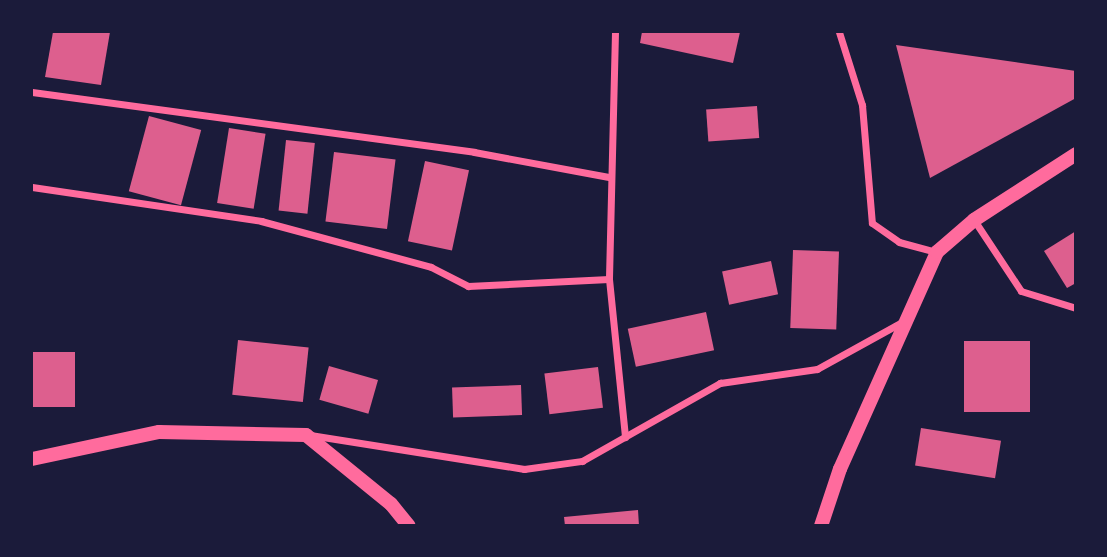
<!DOCTYPE html>
<html>
<head>
<meta charset="utf-8">
<style>
	body { margin:0 }
	#map { position:relative; width:1107px; height:557px; overflow:hidden; background:#1b1b3a; font-family:Manrope,sans-serif }
	div>[style] { position:absolute }
	.building>* { inset:0; background:#dd5f8e; transform-origin:0 0 }
	.minor>* { height:7px; margin:-3.5px; padding:0 3.5px; transform-origin:3.5px; border-radius:3.5px; background:#ff6b9d }
	.secondary>* { height:14px; margin:-7px; padding:0 7px; transform-origin:7px; border-radius:7px; background:#ff6b9d }
	span { translate:-50% -50%; white-space:nowrap; text-align:center; line-height:1.15; -webkit-text-stroke:5px #1b1b3a; paint-order:stroke }
	.frame { position:absolute; inset:0; border:33px solid #1b1b3a; pointer-events:none }
</style>
</head>
<body>
<div id="map">
	<div class="building">
		<div style="clip-path:polygon(53px 32px,110px 32px,101px 85px,45px 77px)"></div>
		<div style="clip-path:polygon(642px 32px,740px 32px,733px 63px,640px 43px)"></div>
		<div style="clip-path:polygon(896px 45px,1076px 71px,1076px 98px,930px 178px)"></div>
		<div style="left:757px;top:106px;width:32px;height:51px;rotate:86deg"></div>
		<div style="left:149px;top:116px;width:54px;height:78px;rotate:15deg"></div>
		<div style="left:229px;top:128px;width:37px;height:76px;rotate:9deg"></div>
		<div style="left:286px;top:140px;width:29px;height:71px;rotate:6deg"></div>
		<div style="left:334px;top:152px;width:62px;height:70px;rotate:7deg"></div>
		<div style="left:425px;top:161px;width:45px;height:82px;rotate:12deg"></div>
		<div style="clip-path:polygon(1076px 231px,1076px 283px,1067px 288px,1044px 251px)"></div>
		<div style="left:793px;top:250px;width:46px;height:78px;rotate:2deg"></div>
		<div style="left:771px;top:261px;width:34px;height:50px;rotate:78deg"></div>
		<div style="left:706px;top:312px;width:39px;height:80px;rotate:78deg"></div>
		<div style="left:238px;top:340px;width:71px;height:55px;rotate:6deg"></div>
		<div style="left:964px;top:341px;width:66px;height:71px"></div>
		<div style="left:32px;top:352px;width:43px;height:55px"></div>
		<div style="left:329px;top:366px;width:51px;height:35px;rotate:16deg"></div>
		<div style="left:598px;top:367px;width:41px;height:54px;rotate:83deg"></div>
		<div style="left:521px;top:385px;width:30px;height:69px;rotate:88deg"></div>
		<div style="left:921px;top:428px;width:81px;height:38px;rotate:9deg"></div>
		<div style="clip-path:polygon(638px 510px,639px 526px,565px 526px,564px 517px)"></div>
	</div>
	<div class="minor">
		<div style="left:615px;top:32px;width:247px;rotate:91.4deg"></div>
		<div style="left:609px;top:279px;width:159px;rotate:84.2deg"></div>
		<div style="left:839px;top:32px;width:77px;rotate:72.5deg"></div>
		<div style="left:862px;top:105px;width:118px;rotate:85.2deg"></div>
		<div style="left:872px;top:223px;width:33px;rotate:35deg"></div>
		<div style="left:899px;top:242px;width:39px;rotate:15deg"></div>
		<div style="left:32px;top:92px;width:446px;rotate:7.7deg"></div>
		<div style="left:474px;top:152px;width:137px;rotate:10.5deg"></div>
		<div style="left:32px;top:187px;width:232px;rotate:8.4deg"></div>
		<div style="left:261px;top:221px;width:176px;rotate:15.1deg"></div>
		<div style="left:431px;top:267px;width:42px;rotate:27.2deg"></div>
		<div style="left:468px;top:286px;width:141px;rotate:-2.8deg"></div>
		<div style="left:974px;top:220px;width:85px;rotate:56.5deg"></div>
		<div style="left:1021px;top:291px;width:58px;rotate:17.2deg"></div>
		<div style="left:310px;top:435px;width:217px;rotate:9deg"></div>
		<div style="left:524px;top:469px;width:59px;rotate:-7.9deg"></div>
		<div style="left:582px;top:461px;width:159px;rotate:-29.5deg"></div>
		<div style="left:720px;top:383px;width:98px;rotate:-8.2deg"></div>
		<div style="left:817px;top:369px;width:99px;rotate:-28.9deg"></div>
	</div>
	<div class="secondary">
		<div style="left:32px;top:459px;width:130px;rotate:-12deg"></div>
		<div style="left:159px;top:432px;width:147px;rotate:1.2deg"></div>
		<div style="left:306px;top:435px;width:109px;rotate:39.1deg"></div>
		<div style="left:391px;top:504px;width:28px;rotate:51deg"></div>
		<div style="left:821px;top:526px;width:60px;rotate:-71.6deg"></div>
		<div style="left:840px;top:469px;width:238px;rotate:-65.9deg"></div>
		<div style="left:937px;top:252px;width:49px;rotate:-40.9deg"></div>
		<div style="left:974px;top:220px;width:121px;rotate:-32.9deg"></div>
	</div>
	<div class="frame"></div>
</div>
</body>
</html>
